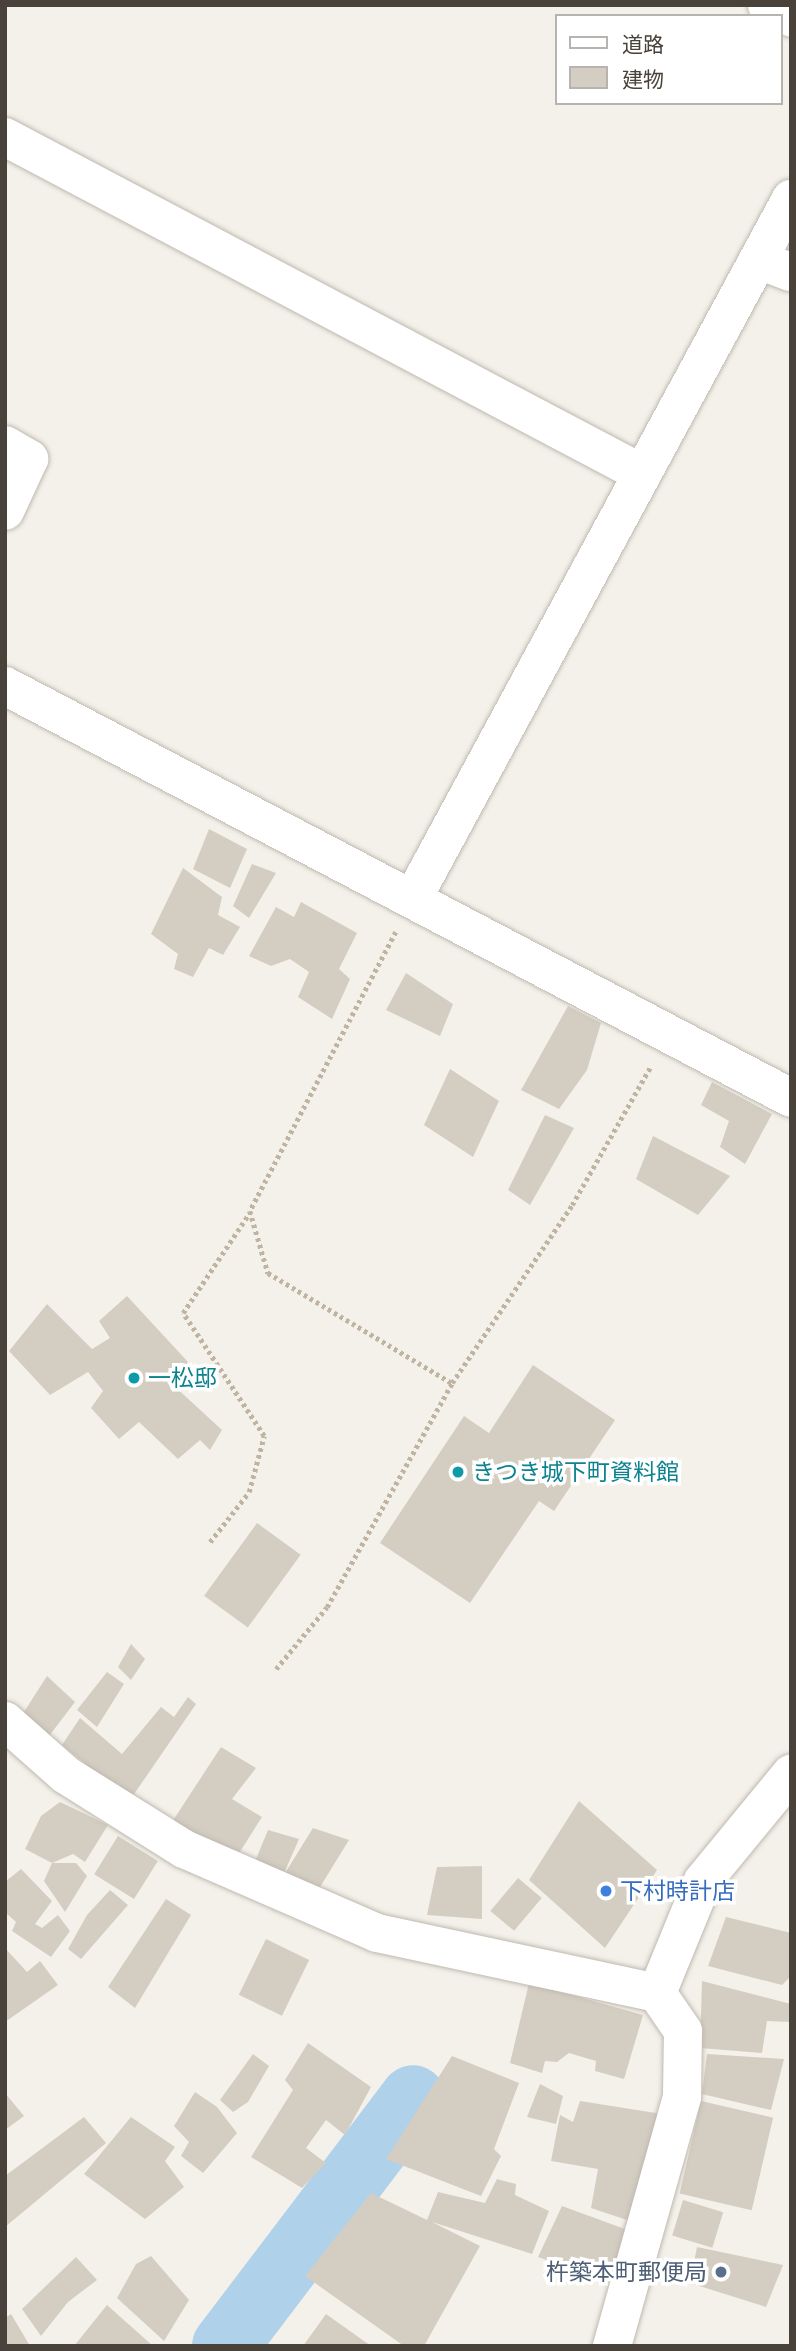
<!DOCTYPE html>
<html>
<head>
<meta charset="utf-8">
<style>
	body { margin:0 }
	#map { position:relative; width:796px; height:2351px; overflow:hidden; background:#f4f1eb; font-family:Arial,"Noto Sans JP",sans-serif }
	div>[style] { position:absolute }
	.river>* { height:66px; margin:-33px; padding:0 33px; transform-origin:33px; border-radius:33px; background:#afd2ea }
	.building>* { inset:0; background:#d4cdc2; transform-origin:0 0 }
	.path>* { height:4.5px; margin-top:-2.25px; transform-origin:0; background:repeating-linear-gradient(90deg,#bfb4a1 0 3.5px,transparent 0 7px) }
	.roads { filter:drop-shadow(0 0 2px #bfb9af) drop-shadow(0 0 2px #bfb9af) }
	.minor>* { height:38px; margin:-19px; padding:0 19px; transform-origin:19px; border-radius:19px; background:#fff }
	.dots>* { width:19px; height:19px; translate:-50% -50%; box-sizing:border-box; border:4px solid #fff; border-radius:50% }
	span { translate:-50% -50%; white-space:nowrap; text-align:center; line-height:1.15; -webkit-text-stroke:7px #fff; paint-order:stroke }
	.culture-label { font-size:23px; color:#0d838f }
	.left { translate:0 -50%; text-align:left }
	.shop-label { font-size:23px; color:#366cbe }
	.service-label { font-size:23px; color:#4e5e75 }
	.right { translate:-100% -50%; text-align:right }
	.frame { position:absolute; inset:0; border:7px solid #48423a; pointer-events:none }
	.legend { position:absolute; left:555px; top:14px; width:228px; height:91px; box-sizing:border-box; background:#fff; border:2px solid #b6b3b0; margin:0; padding:9px 12px; list-style:none; font-size:21px; color:#48423a }
	.legend li { display:flex; align-items:center; gap:14px; height:35px }
	.legend b { width:35px; border:2px solid #b6b3b0 }
</style>
</head>
<body>
<div id="map">
	<div class="river">
		<div style="left:225px;top:2346px;width:311px;rotate:-52.8deg"></div>
	</div>
	<div class="building">
		<div style="clip-path:polygon(209px 829px,247px 849px,230px 888px,193px 869px)"></div>
		<div style="clip-path:polygon(252px 864px,276px 873px,249px 918px,233px 906px)"></div>
		<div style="clip-path:polygon(183px 868px,222px 897px,218px 915px,240px 927px,223px 955px,209px 948px,193px 977px,174px 969px,178px 954px,151px 934px)"></div>
		<div style="clip-path:polygon(301px 902px,357px 933px,339px 969px,350px 979px,332px 1019px,298px 997px,309px 972px,290px 959px,271px 966px,249px 956px,276px 907px,294px 917px)"></div>
		<div style="clip-path:polygon(406px 973px,453px 1004px,440px 1036px,386px 1010px)"></div>
		<div style="clip-path:polygon(568px 1006px,601px 1023px,587px 1070px,559px 1109px,521px 1090px)"></div>
		<div style="clip-path:polygon(450px 1069px,499px 1101px,473px 1157px,424px 1125px)"></div>
		<div style="clip-path:polygon(712px 1082px,772px 1114px,745px 1164px,720px 1147px,729px 1121px,701px 1105px)"></div>
		<div style="clip-path:polygon(545px 1115px,574px 1128px,530px 1205px,508px 1190px)"></div>
		<div style="clip-path:polygon(653px 1136px,730px 1176px,698px 1215px,636px 1179px)"></div>
		<div style="clip-path:polygon(127px 1296px,188px 1362px,172px 1384px,222px 1430px,210px 1450px,200px 1440px,178px 1459px,139px 1422px,119px 1439px,91px 1408px,103px 1391px,88px 1372px,50px 1395px,9px 1351px,47px 1304px,92px 1349px,110px 1338px,99px 1321px)"></div>
		<div style="clip-path:polygon(533px 1365px,615px 1420px,554px 1511px,539px 1501px,470px 1603px,380px 1543px,464px 1416px,489px 1433px)"></div>
		<div style="left:257px;top:1523px;width:54px;height:90px;rotate:36deg"></div>
		<div style="clip-path:polygon(131px 1644px,145px 1659px,131px 1680px,118px 1667px)"></div>
		<div style="clip-path:polygon(107px 1672px,124px 1684px,97px 1727px,77px 1710px)"></div>
		<div style="clip-path:polygon(47px 1676px,75px 1702px,49px 1736px,22px 1715px)"></div>
		<div style="clip-path:polygon(188px 1697px,196px 1704px,130px 1800px,62px 1745px,80px 1718px,122px 1754px,161px 1707px,174px 1717px)"></div>
		<div style="clip-path:polygon(221px 1747px,256px 1768px,232px 1799px,262px 1817px,234px 1861px,172px 1822px)"></div>
		<div style="clip-path:polygon(579px 1801px,657px 1870px,605px 1948px,529px 1880px)"></div>
		<div style="clip-path:polygon(60px 1802px,108px 1825px,85px 1862px,73px 1854px,52px 1863px,25px 1849px,41px 1816px)"></div>
		<div style="clip-path:polygon(313px 1828px,349px 1840px,320px 1887px,282px 1878px,254px 1864px,268px 1830px,299px 1839px,282px 1878px)"></div>
		<div style="left:118px;top:1836px;width:47px;height:45px;rotate:32deg"></div>
		<div style="clip-path:polygon(52px 1863px,76px 1863px,87px 1876px,65px 1912px,44px 1881px)"></div>
		<div style="clip-path:polygon(482px 1866px,482px 1919px,427px 1915px,437px 1867px)"></div>
		<div style="clip-path:polygon(21px 1869px,52px 1901px,35px 1924px,42px 1928px,58px 1915px,70px 1931px,51px 1957px,12px 1931px,16px 1922px,5px 1912px,5px 1882px)"></div>
		<div style="left:518px;top:1878px;width:31px;height:43px;rotate:40deg"></div>
		<div style="clip-path:polygon(110px 1890px,128px 1905px,81px 1959px,68px 1949px,87px 1915px)"></div>
		<div style="clip-path:polygon(166px 1899px,191px 1915px,135px 2008px,108px 1987px)"></div>
		<div style="clip-path:polygon(726px 1917px,791px 1933px,791px 1976px,782px 1985px,708px 1966px)"></div>
		<div style="left:266px;top:1939px;width:48px;height:62px;rotate:26deg"></div>
		<div style="clip-path:polygon(5px 1948px,27px 1972px,40px 1961px,58px 1985px,5px 2022px)"></div>
		<div style="clip-path:polygon(702px 1981px,791px 2004px,791px 2022px,767px 2021px,762px 2053px,700px 2048px)"></div>
		<div style="clip-path:polygon(529px 1983px,643px 2015px,624px 2079px,595px 2071px,596px 2061px,569px 2053px,557px 2062px,545px 2061px,542px 2073px,510px 2063px)"></div>
		<div style="clip-path:polygon(308px 2043px,371px 2087px,345px 2135px,326px 2120px,306px 2148px,326px 2163px,302px 2188px,251px 2157px,293px 2090px,285px 2080px)"></div>
		<div style="clip-path:polygon(253px 2054px,269px 2066px,248px 2102px,233px 2112px,220px 2100px)"></div>
		<div style="clip-path:polygon(707px 2054px,784px 2059px,771px 2110px,702px 2094px)"></div>
		<div style="clip-path:polygon(452px 2056px,519px 2083px,494px 2149px,501px 2156px,481px 2196px,386px 2159px)"></div>
		<div style="clip-path:polygon(540px 2084px,563px 2096px,556px 2124px,527px 2117px)"></div>
		<div style="clip-path:polygon(195px 2092px,217px 2107px,237px 2133px,203px 2173px,181px 2156px,189px 2142px,174px 2126px)"></div>
		<div style="clip-path:polygon(5px 2093px,24px 2116px,5px 2130px)"></div>
		<div style="clip-path:polygon(580px 2101px,662px 2114px,633px 2222px,591px 2208px,598px 2169px,551px 2161px,560px 2115px,573px 2122px)"></div>
		<div style="left:701px;top:2101px;width:74px;height:95px;rotate:13deg"></div>
		<div style="clip-path:polygon(84px 2117px,106px 2143px,5px 2227px,5px 2176px)"></div>
		<div style="clip-path:polygon(131px 2117px,175px 2147px,165px 2161px,184px 2187px,145px 2219px,84px 2174px)"></div>
		<div style="clip-path:polygon(497px 2179px,516px 2184px,515px 2195px,549px 2211px,532px 2254px,432px 2222px,480px 2246px,424px 2346px,404px 2346px,305px 2276px,371px 2193px,427px 2220px,438px 2192px,485px 2203px)"></div>
		<div style="left:683px;top:2200px;width:42px;height:37px;rotate:17deg"></div>
		<div style="clip-path:polygon(562px 2206px,633px 2232px,619px 2285px,538px 2257px)"></div>
		<div style="clip-path:polygon(697px 2247px,783px 2265px,766px 2307px,690px 2283px)"></div>
		<div style="clip-path:polygon(151px 2256px,189px 2300px,164px 2341px,117px 2298px,136px 2264px)"></div>
		<div style="clip-path:polygon(76px 2257px,97px 2280px,68px 2302px,41px 2336px,22px 2309px)"></div>
		<div style="clip-path:polygon(107px 2305px,153px 2346px,74px 2346px)"></div>
		<div style="clip-path:polygon(11px 2314px,30px 2346px,5px 2346px,5px 2318px)"></div>
		<div style="clip-path:polygon(326px 2314px,371px 2346px,303px 2346px)"></div>
	</div>
	<div class="path">
		<div style="left:396px;top:932px;width:315px;rotate:117.6deg"></div>
		<div style="left:250px;top:1211px;width:65px;rotate:73.8deg"></div>
		<div style="left:268px;top:1273px;width:214px;rotate:30.9deg"></div>
		<div style="left:210px;top:1542px;width:63px;rotate:-52deg"></div>
		<div style="left:249px;top:1492px;width:58px;rotate:-75deg"></div>
		<div style="left:264px;top:1436px;width:147px;rotate:-123.4deg"></div>
		<div style="left:183px;top:1313px;width:121px;rotate:-56.4deg"></div>
		<div style="left:276px;top:1669px;width:80px;rotate:-50.6deg"></div>
		<div style="left:327px;top:1607px;width:257px;rotate:-60.8deg"></div>
		<div style="left:452px;top:1383px;width:215px;rotate:-56deg"></div>
		<div style="left:572px;top:1205px;width:160px;rotate:-60.4deg"></div>
	</div>
	<div class="roads">
		<div class="minor">
			<div style="left:767px;top:5px;width:27px;rotate:28deg"></div>
			<div style="left:5px;top:137px;width:719px;rotate:27.85deg"></div>
			<div style="left:759px;top:260px;width:34px;rotate:21deg"></div>
			<div style="left:5px;top:445px;width:28px;rotate:30deg"></div>
			<div style="left:29px;top:459px;width:57px;rotate:114.8deg"></div>
			<div style="left:5px;top:686px;width:887px;rotate:27.66deg"></div>
			<div style="left:413px;top:898px;width:795px;rotate:-61.6deg"></div>
			<div style="left:5px;top:1721px;width:81px;rotate:41.5deg"></div>
			<div style="left:66px;top:1775px;width:139px;rotate:32.1deg"></div>
			<div style="left:184px;top:1849px;width:210px;rotate:23.5deg"></div>
			<div style="left:377px;top:1933px;width:286px;rotate:12.1deg"></div>
			<div style="left:657px;top:1993px;width:46px;rotate:55.6deg"></div>
			<div style="left:683px;top:2031px;width:66px;rotate:90.9deg"></div>
			<div style="left:682px;top:2097px;width:259px;rotate:105.7deg"></div>
			<div style="left:657px;top:1993px;width:121px;rotate:-67.7deg"></div>
			<div style="left:703px;top:1881px;width:139px;rotate:-50.6deg"></div>
		</div>
	</div>
	<div class="dots">
		<div style="left:134px;top:1378px;background:#0f9aa8"></div>
		<div style="left:458px;top:1472px;background:#0f9aa8"></div>
		<div style="left:606px;top:1891px;background:#3f7fe0"></div>
		<div style="left:721px;top:2272px;background:#5c6f8a"></div>
	</div>
	<div class="culture-label">
		<span class="left" style="left:148px;top:1378px">一松邸</span>
		<span class="left" style="left:472px;top:1472px">きつき城下町資料館</span>
	</div>
	<div class="shop-label">
		<span class="left" style="left:620px;top:1891px">下村時計店</span>
	</div>
	<div class="service-label">
		<span class="right" style="left:707px;top:2272px">杵築本町郵便局</span>
	</div>
	<div class="frame"></div>
	<ul class="legend">
	<li><b style="height:9px;background:#fff"></b>道路</li>
	<li><b style="height:19px;background:#d4cdc2"></b>建物</li>
	</ul>
</div>
</body>
</html>
